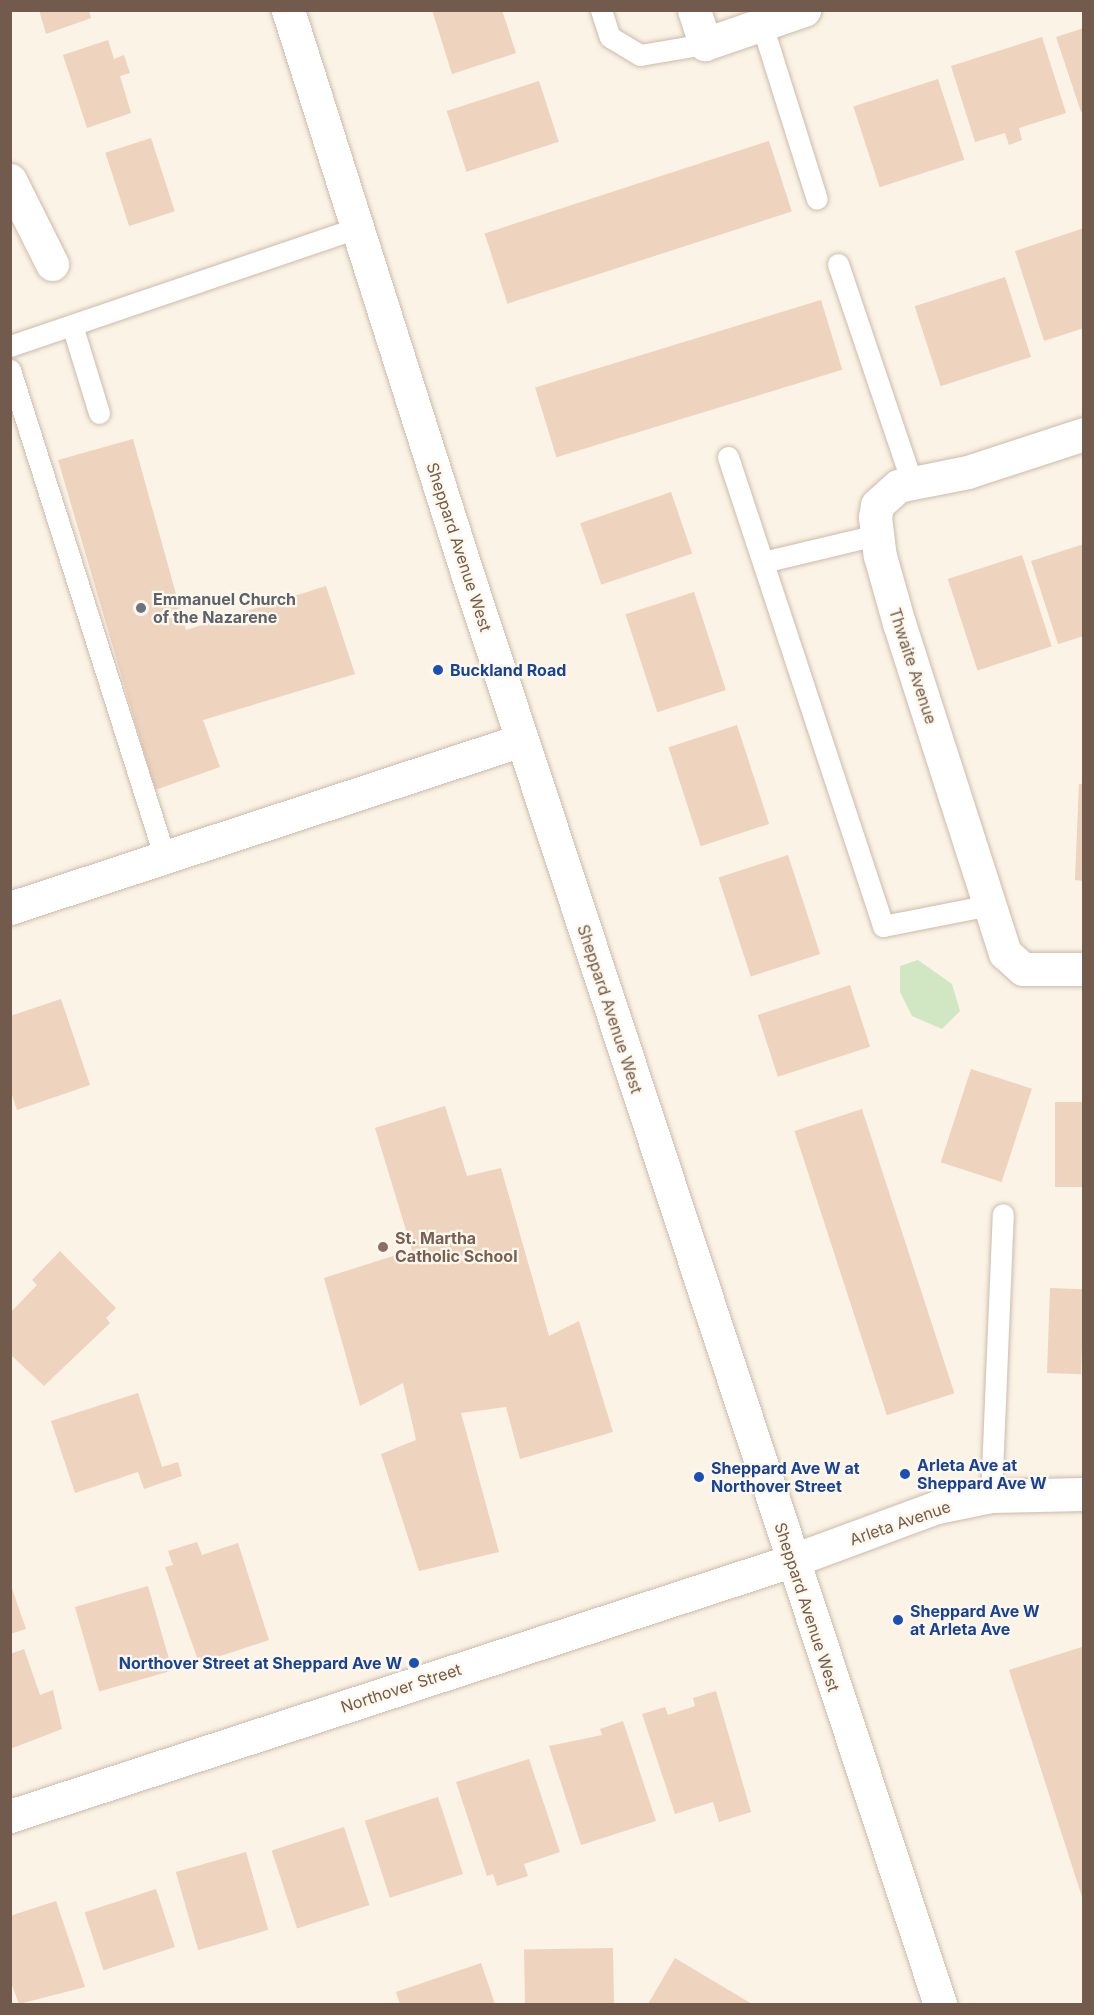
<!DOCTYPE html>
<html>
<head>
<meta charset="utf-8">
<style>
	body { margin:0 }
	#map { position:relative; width:1094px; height:2015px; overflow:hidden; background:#fbf3e5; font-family:Inter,sans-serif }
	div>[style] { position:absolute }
	.green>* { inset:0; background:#d1e7c4 }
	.building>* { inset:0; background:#eed3be; transform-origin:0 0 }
	.roads { filter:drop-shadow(0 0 2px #ccbbac) drop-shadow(0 0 2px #ccbbac) }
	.lane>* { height:21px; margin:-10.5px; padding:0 10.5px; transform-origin:10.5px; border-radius:10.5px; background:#fff }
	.street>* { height:33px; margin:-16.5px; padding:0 16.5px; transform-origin:16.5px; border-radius:16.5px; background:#fff }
	.secondary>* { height:33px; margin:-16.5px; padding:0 16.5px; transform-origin:16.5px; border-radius:16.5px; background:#fff }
	.dots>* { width:16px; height:16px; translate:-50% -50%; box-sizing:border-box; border:3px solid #fef7eb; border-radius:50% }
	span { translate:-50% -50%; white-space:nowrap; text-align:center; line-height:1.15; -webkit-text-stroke:4.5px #fef7eb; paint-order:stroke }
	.street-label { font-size:16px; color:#725b4c }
	.worship-label { font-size:16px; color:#5b616d; font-weight:700 }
	.left { translate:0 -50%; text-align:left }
	.transit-label { font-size:16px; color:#164399; font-weight:700 }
	.right { translate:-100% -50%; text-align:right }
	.education-label { font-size:16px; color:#785e54; font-weight:700 }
	.frame { position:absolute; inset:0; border:12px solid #725b4c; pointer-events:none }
</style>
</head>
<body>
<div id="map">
	<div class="green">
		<div style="clip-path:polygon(918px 960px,952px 984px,960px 1011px,942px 1029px,912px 1016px,900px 992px,900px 966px)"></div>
	</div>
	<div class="building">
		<div style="clip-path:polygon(39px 10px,89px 10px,91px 18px,46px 34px)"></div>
		<div style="clip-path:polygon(432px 10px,502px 10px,516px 53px,452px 74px)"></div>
		<div style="clip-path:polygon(1084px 28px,1084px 111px,1081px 112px,1056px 37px)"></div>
		<div style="clip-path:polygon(1042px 37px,1066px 113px,1019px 128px,1022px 140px,1009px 145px,1005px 133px,975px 142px,951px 66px)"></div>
		<div style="clip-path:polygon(108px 40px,114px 59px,124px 55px,130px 73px,120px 76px,131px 113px,87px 128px,63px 55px)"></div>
		<div style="left:938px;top:79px;width:85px;height:89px;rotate:72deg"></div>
		<div style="left:539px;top:81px;width:64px;height:97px;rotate:72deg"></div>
		<div style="left:151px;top:138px;width:77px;height:48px;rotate:72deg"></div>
		<div style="left:769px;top:141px;width:74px;height:299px;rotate:72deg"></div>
		<div style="clip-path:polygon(1084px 228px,1084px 328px,1044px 341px,1015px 251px)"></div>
		<div style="left:1005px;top:277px;width:84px;height:95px;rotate:72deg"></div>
		<div style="left:821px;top:300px;width:73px;height:299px;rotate:73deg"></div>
		<div style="clip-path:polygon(133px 439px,186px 630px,326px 586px,355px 674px,203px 720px,220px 767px,155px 790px,58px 460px)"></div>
		<div style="left:671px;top:492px;width:65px;height:96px;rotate:71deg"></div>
		<div style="clip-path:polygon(1084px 544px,1084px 636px,1058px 644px,1031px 561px)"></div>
		<div style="left:1022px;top:555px;width:96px;height:78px;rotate:72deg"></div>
		<div style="left:694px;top:592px;width:103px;height:72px;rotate:72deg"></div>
		<div style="left:737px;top:725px;width:104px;height:72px;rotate:72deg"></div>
		<div style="clip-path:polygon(1079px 784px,1084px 784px,1084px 881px,1075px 880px)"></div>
		<div style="left:788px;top:855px;width:104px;height:73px;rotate:72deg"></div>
		<div style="left:850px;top:985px;width:65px;height:97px;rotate:72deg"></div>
		<div style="clip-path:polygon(61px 999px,90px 1085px,17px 1110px,10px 1089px,10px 1016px)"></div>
		<div style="left:971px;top:1069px;width:64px;height:98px;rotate:18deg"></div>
		<div style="left:1055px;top:1102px;width:29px;height:85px"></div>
		<div style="clip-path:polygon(445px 1106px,467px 1176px,501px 1168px,549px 1336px,579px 1321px,613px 1432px,520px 1459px,506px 1407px,461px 1413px,499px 1552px,419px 1571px,381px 1454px,416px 1440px,403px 1383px,360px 1406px,324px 1278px,412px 1250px,375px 1128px)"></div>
		<div style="left:862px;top:1109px;width:299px;height:71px;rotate:72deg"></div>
		<div style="clip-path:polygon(60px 1251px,116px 1308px,106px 1318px,110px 1323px,44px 1386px,10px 1354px,10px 1313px,37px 1285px,32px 1280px)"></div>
		<div style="left:1050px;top:1288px;width:34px;height:85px;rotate:2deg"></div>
		<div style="clip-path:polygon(138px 1393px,162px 1467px,178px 1462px,182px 1476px,144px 1489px,138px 1472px,75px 1493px,51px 1421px)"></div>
		<div style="clip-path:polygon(197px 1542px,202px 1555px,238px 1543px,269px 1640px,199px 1663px,165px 1567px,173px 1565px,168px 1551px)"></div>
		<div style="clip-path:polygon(10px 1583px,26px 1629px,10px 1634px)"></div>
		<div style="left:148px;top:1586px;width:88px;height:76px;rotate:74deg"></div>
		<div style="clip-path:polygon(1082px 1647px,1084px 1651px,1083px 1900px,1009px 1670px)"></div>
		<div style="clip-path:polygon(24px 1649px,40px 1695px,53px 1690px,62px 1729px,10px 1749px,10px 1654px)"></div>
		<div style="clip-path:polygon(716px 1691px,751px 1812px,719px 1822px,713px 1802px,675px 1814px,642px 1714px,665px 1707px,668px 1715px,695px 1706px,693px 1698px)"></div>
		<div style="clip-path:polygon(623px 1721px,656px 1821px,581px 1845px,549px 1746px,602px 1735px,600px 1729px)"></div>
		<div style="clip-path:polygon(529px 1759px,560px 1852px,524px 1864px,528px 1876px,497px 1886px,493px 1874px,487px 1876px,456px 1782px)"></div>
		<div style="left:438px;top:1797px;width:81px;height:77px;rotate:72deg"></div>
		<div style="left:344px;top:1827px;width:82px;height:76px;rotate:72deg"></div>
		<div style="left:246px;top:1852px;width:81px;height:73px;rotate:74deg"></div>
		<div style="left:156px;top:1889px;width:61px;height:75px;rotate:72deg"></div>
		<div style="clip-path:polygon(56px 1901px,85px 1987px,19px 2004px,10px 1980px,10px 1916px)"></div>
		<div style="left:613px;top:1948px;width:56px;height:89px;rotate:89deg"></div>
		<div style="clip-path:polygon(675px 1958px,752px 2004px,648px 2004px)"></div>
		<div style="clip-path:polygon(481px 1963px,495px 2004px,400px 2004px,396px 1992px)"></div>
	</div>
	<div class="roads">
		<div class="lane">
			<div style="left:601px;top:10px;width:28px;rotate:72deg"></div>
			<div style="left:610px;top:37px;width:35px;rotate:31deg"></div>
			<div style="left:640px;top:55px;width:66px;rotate:-9.6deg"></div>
			<div style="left:762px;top:25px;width:182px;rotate:72.5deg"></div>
			<div style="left:838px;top:264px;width:231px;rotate:71.3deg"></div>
			<div style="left:72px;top:325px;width:92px;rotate:72.9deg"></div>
			<div style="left:10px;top:346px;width:367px;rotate:-18.8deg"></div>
			<div style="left:10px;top:370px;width:512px;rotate:72.38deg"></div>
			<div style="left:728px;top:457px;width:494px;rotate:71.7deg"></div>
			<div style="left:883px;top:926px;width:109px;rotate:-11.1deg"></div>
			<div style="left:763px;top:562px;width:116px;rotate:-13.4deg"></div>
			<div style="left:991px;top:1496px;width:282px;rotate:-87.6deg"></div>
		</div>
		<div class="street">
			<div style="left:694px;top:10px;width:36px;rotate:72deg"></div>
			<div style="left:705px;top:44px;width:105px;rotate:-19deg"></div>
			<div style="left:10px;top:180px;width:94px;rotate:63.4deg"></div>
			<div style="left:1084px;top:434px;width:122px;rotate:161.9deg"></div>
			<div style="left:968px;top:472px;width:71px;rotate:168.7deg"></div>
			<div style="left:898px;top:486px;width:28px;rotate:138deg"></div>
			<div style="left:877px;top:505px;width:12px;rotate:99deg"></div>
			<div style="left:875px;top:517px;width:39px;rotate:83deg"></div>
			<div style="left:880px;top:556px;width:70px;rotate:74.2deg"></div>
			<div style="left:899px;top:623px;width:347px;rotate:72.2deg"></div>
			<div style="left:1005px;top:953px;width:24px;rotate:42deg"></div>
			<div style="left:1023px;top:969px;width:61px"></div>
			<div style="left:10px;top:908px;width:539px;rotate:-18.17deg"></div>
		</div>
		<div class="secondary">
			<div style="left:288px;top:10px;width:591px;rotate:72.36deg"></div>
			<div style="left:467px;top:573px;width:1507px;rotate:71.71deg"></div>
			<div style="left:10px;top:1816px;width:822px;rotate:-18.08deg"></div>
			<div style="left:791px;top:1561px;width:156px;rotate:-20.3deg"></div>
			<div style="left:937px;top:1507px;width:55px;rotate:-11.5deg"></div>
			<div style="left:991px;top:1496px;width:93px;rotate:-1.2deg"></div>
		</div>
	</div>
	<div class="dots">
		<div style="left:141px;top:608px;background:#6b7280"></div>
		<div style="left:438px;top:670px;background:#1a4fb4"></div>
		<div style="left:383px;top:1247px;background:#8d6e63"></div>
		<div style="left:905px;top:1474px;background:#1a4fb4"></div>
		<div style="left:699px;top:1477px;background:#1a4fb4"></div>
		<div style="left:898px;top:1620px;background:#1a4fb4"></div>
		<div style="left:414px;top:1663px;background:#1a4fb4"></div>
	</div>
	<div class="street-label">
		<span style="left:459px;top:547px;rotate:72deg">Sheppard Avenue West</span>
		<span style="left:913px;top:666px;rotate:72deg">Thwaite Avenue</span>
		<span style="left:610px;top:1009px;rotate:72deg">Sheppard Avenue West</span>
		<span style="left:900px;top:1523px;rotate:-19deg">Arleta Avenue</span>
		<span style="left:807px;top:1607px;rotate:72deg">Sheppard Avenue West</span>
		<span style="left:401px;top:1688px;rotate:-18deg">Northover Street</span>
	</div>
	<div class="worship-label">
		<span class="left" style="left:153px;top:608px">Emmanuel Church<br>of the Nazarene</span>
	</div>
	<div class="transit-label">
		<span class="left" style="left:450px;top:670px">Buckland Road</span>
		<span class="left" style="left:917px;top:1474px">Arleta Ave at<br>Sheppard Ave W</span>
		<span class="left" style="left:711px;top:1477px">Sheppard Ave W at<br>Northover Street</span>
		<span class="left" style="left:910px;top:1620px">Sheppard Ave W<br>at Arleta Ave</span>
		<span class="right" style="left:402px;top:1663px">Northover Street at Sheppard Ave W</span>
	</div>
	<div class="education-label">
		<span class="left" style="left:395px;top:1247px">St. Martha<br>Catholic School</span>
	</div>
	<div class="frame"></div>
</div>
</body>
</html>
